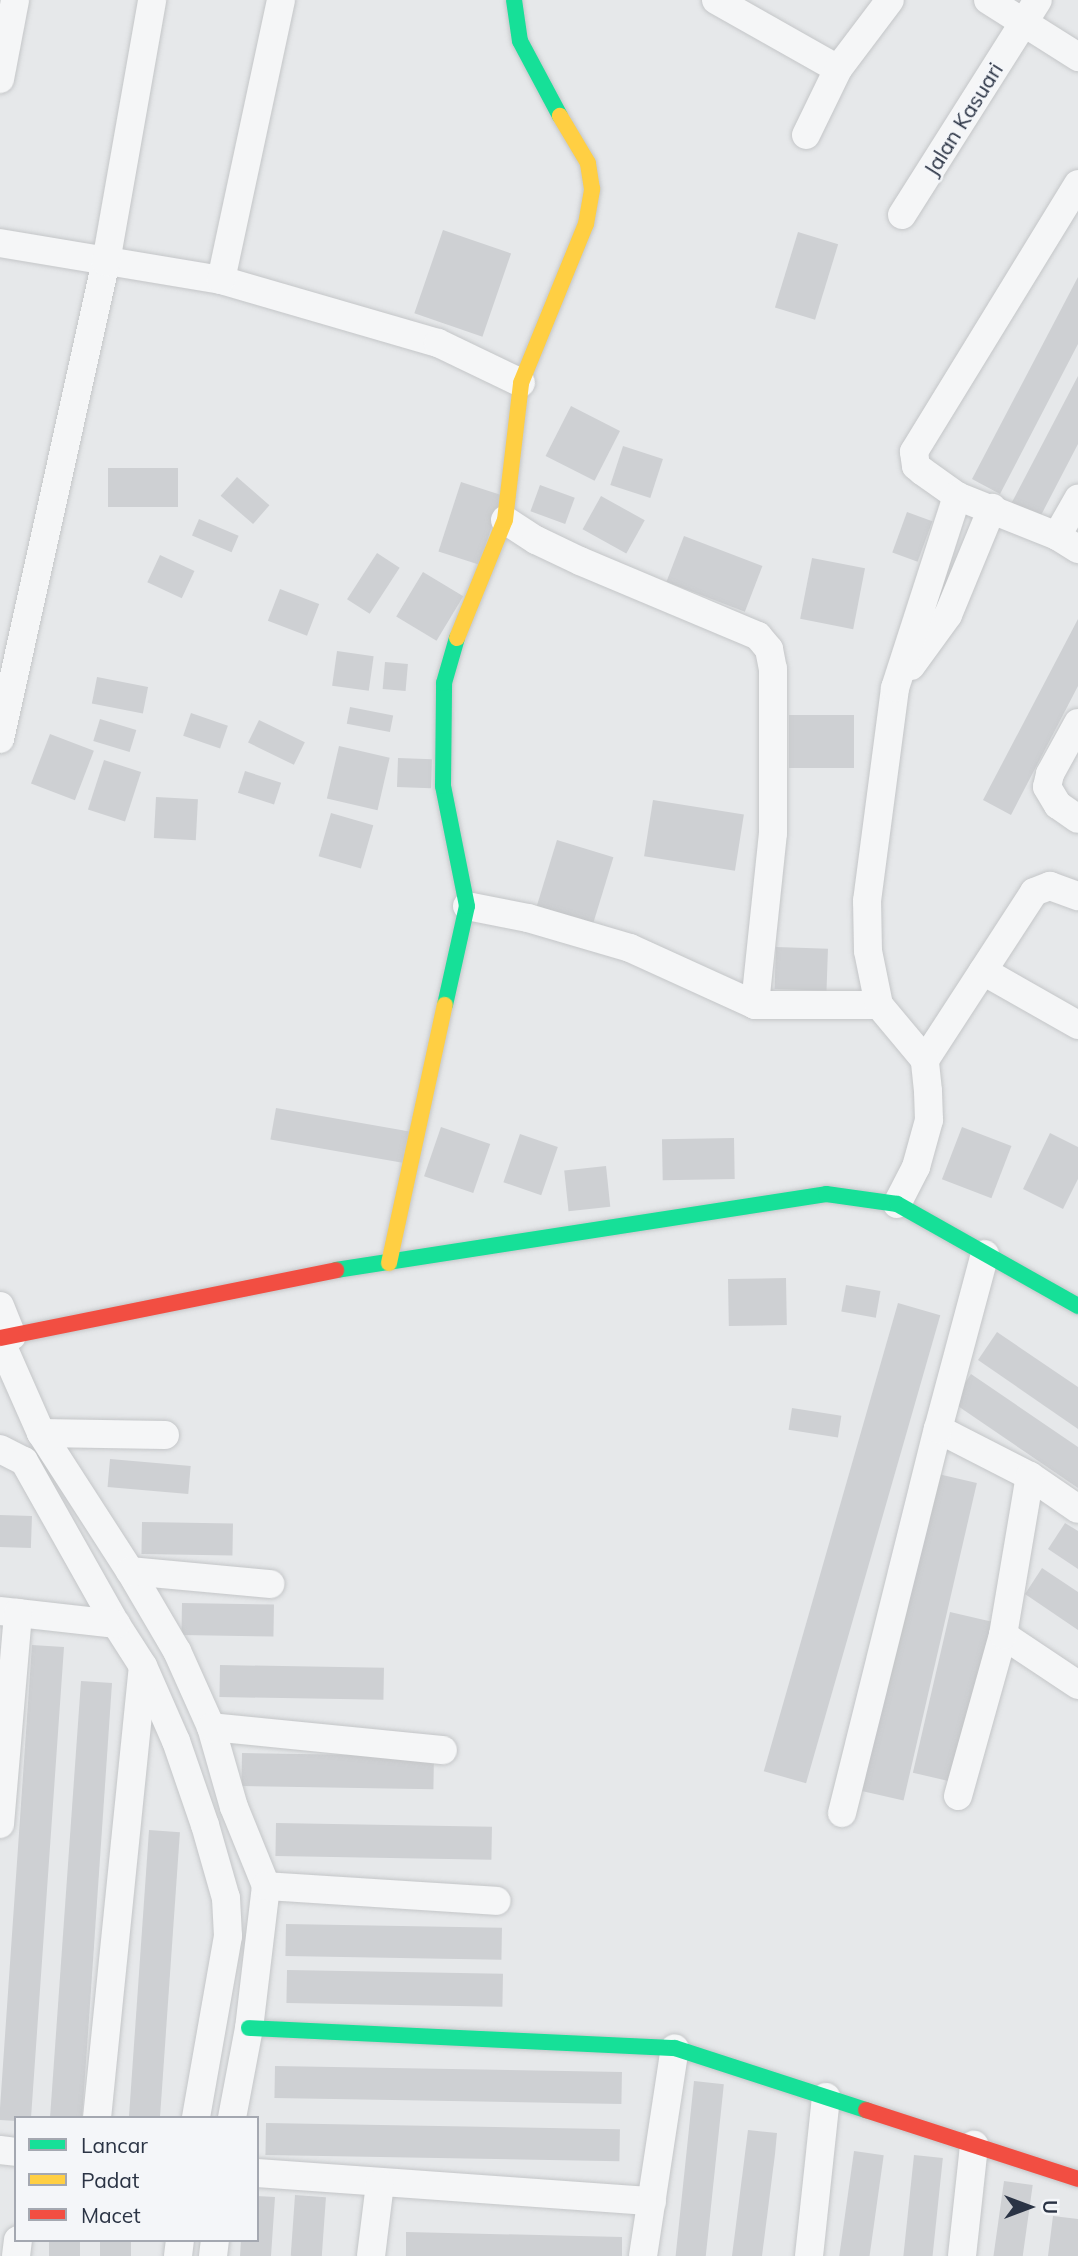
<!DOCTYPE html>
<html>
<head>
<meta charset="utf-8">
<style>
	body { margin:0 }
	#map { position:relative; width:1078px; height:2256px; overflow:hidden; background:#e6e8ea; font-family:Mulish,sans-serif }
	div>[style] { position:absolute }
	.building>* { inset:0; background:#ced0d3; transform-origin:0 0 }
	.roads { filter:drop-shadow(0 0 2px #c4c6c8) drop-shadow(0 0 2px #c4c6c8) }
	.street>* { height:28px; margin:-14px; padding:0 14px; transform-origin:14px; border-radius:14px; background:#f5f6f7 }
	.fast>* { height:16px; margin:-8px; padding:0 8px; transform-origin:8px; border-radius:8px; background:#16e098 }
	.slow>* { height:16px; margin:-8px; padding:0 8px; transform-origin:8px; border-radius:8px; background:#ffcf43 }
	.jam>* { height:16px; margin:-8px; padding:0 8px; transform-origin:8px; border-radius:8px; background:#f24e42 }
	span { translate:-50% -50%; white-space:nowrap; text-align:center; line-height:1.15; -webkit-text-stroke:5px #f4f6f9; paint-order:stroke }
	.street-label { font-size:21px; color:#2b3445 }
	.legend { position:absolute; left:14px; top:2116px; width:245px; height:126px; box-sizing:border-box; background:#f4f6f9; border:2px solid #a4a8b1; margin:0; padding:9px 12px; list-style:none; font-size:21px; color:#2b3445 }
	.legend li { display:flex; align-items:center; gap:14px; height:35px }
	.legend b { width:35px; border:2px solid #a4a8b1 }
	.north { position:absolute; left:994px; top:2172px; width:70px; height:70px; -webkit-text-stroke:5px #f4f6f9; paint-order:stroke; rotate:90deg; font-size:19px; font-weight:700; line-height:28px; text-align:center; color:#2b3445 }
	.north::after { content:''; display:block; margin:auto; width:24px; height:32px; background:#2b3445; clip-path:polygon(50% 0,100% 100%,50% 72%,0 100%) }
</style>
</head>
<body>
<div id="map">
	<div class="building">
		<div style="left:443px;top:230px;width:72px;height:88px;rotate:19deg"></div>
		<div style="left:798px;top:232px;width:42px;height:79px;rotate:17deg"></div>
		<div style="clip-path:polygon(1078px 277px,1078px 344px,1000px 494px,972px 479px)"></div>
		<div style="clip-path:polygon(1078px 376px,1078px 444px,1039px 519px,1011px 504px)"></div>
		<div style="left:571px;top:406px;width:55px;height:56px;rotate:27deg"></div>
		<div style="left:623px;top:446px;width:42px;height:41px;rotate:18deg"></div>
		<div style="left:108px;top:468px;width:70px;height:39px"></div>
		<div style="left:237px;top:477px;width:43px;height:25px;rotate:41deg"></div>
		<div style="left:461px;top:482px;width:43px;height:73px;rotate:18deg"></div>
		<div style="left:540px;top:485px;width:37px;height:28px;rotate:20deg"></div>
		<div style="left:601px;top:496px;width:50px;height:38px;rotate:29deg"></div>
		<div style="left:907px;top:512px;width:27px;height:43px;rotate:20deg"></div>
		<div style="left:199px;top:519px;width:43px;height:18px;rotate:23deg"></div>
		<div style="left:684px;top:536px;width:84px;height:49px;rotate:21deg"></div>
		<div style="left:377px;top:553px;width:27px;height:55px;rotate:33deg"></div>
		<div style="left:160px;top:555px;width:38px;height:30px;rotate:25deg"></div>
		<div style="left:812px;top:558px;width:54px;height:62px;rotate:11deg"></div>
		<div style="left:423px;top:572px;width:47px;height:52px;rotate:31deg"></div>
		<div style="left:280px;top:589px;width:42px;height:34px;rotate:21deg"></div>
		<div style="clip-path:polygon(1078px 619px,1078px 686px,1011px 815px,983px 800px)"></div>
		<div style="left:337px;top:651px;width:37px;height:35px;rotate:8deg"></div>
		<div style="left:385px;top:662px;width:23px;height:27px;rotate:5deg"></div>
		<div style="left:97px;top:677px;width:52px;height:27px;rotate:11deg"></div>
		<div style="left:350px;top:707px;width:44px;height:17px;rotate:11deg"></div>
		<div style="left:191px;top:713px;width:39px;height:24px;rotate:19deg"></div>
		<div style="left:789px;top:715px;width:65px;height:53px"></div>
		<div style="left:100px;top:719px;width:38px;height:23px;rotate:17deg"></div>
		<div style="left:259px;top:720px;width:51px;height:25px;rotate:26deg"></div>
		<div style="left:50px;top:734px;width:47px;height:53px;rotate:21deg"></div>
		<div style="left:339px;top:746px;width:52px;height:54px;rotate:13deg"></div>
		<div style="left:398px;top:758px;width:34px;height:29px;rotate:2deg"></div>
		<div style="left:104px;top:760px;width:39px;height:52px;rotate:18deg"></div>
		<div style="left:245px;top:771px;width:38px;height:23px;rotate:18deg"></div>
		<div style="left:156px;top:797px;width:42px;height:41px;rotate:3deg"></div>
		<div style="left:653px;top:800px;width:92px;height:57px;rotate:9deg"></div>
		<div style="left:331px;top:813px;width:44px;height:45px;rotate:16deg"></div>
		<div style="left:557px;top:840px;width:59px;height:78px;rotate:17deg"></div>
		<div style="left:776px;top:947px;width:52px;height:42px;rotate:2deg"></div>
		<div style="left:276px;top:1108px;width:137px;height:32px;rotate:10deg"></div>
		<div style="left:441px;top:1127px;width:52px;height:52px;rotate:19deg"></div>
		<div style="left:962px;top:1127px;width:53px;height:56px;rotate:21deg"></div>
		<div style="clip-path:polygon(1050px 1133px,1078px 1147px,1078px 1179px,1063px 1209px,1023px 1189px)"></div>
		<div style="left:520px;top:1134px;width:40px;height:51px;rotate:19deg"></div>
		<div style="left:734px;top:1138px;width:41px;height:72px;rotate:89deg"></div>
		<div style="left:606px;top:1166px;width:41px;height:42px;rotate:84deg"></div>
		<div style="left:786px;top:1278px;width:47px;height:58px;rotate:89deg"></div>
		<div style="left:846px;top:1285px;width:35px;height:27px;rotate:10deg"></div>
		<div style="left:898px;top:1303px;width:44px;height:487px;rotate:16deg"></div>
		<div style="clip-path:polygon(997px 1332px,1078px 1387px,1078px 1429px,978px 1360px)"></div>
		<div style="clip-path:polygon(971px 1374px,1078px 1447px,1078px 1488px,952px 1402px)"></div>
		<div style="left:792px;top:1408px;width:50px;height:22px;rotate:9deg"></div>
		<div style="left:110px;top:1459px;width:81px;height:28px;rotate:5deg"></div>
		<div style="left:934px;top:1473px;width:44px;height:326px;rotate:13deg"></div>
		<div style="left:0;top:1515px;width:32px;height:32px;rotate:2deg"></div>
		<div style="left:142px;top:1522px;width:91px;height:32px;rotate:1deg"></div>
		<div style="clip-path:polygon(1065px 1523px,1078px 1531px,1078px 1569px,1048px 1549px)"></div>
		<div style="clip-path:polygon(1042px 1568px,1078px 1592px,1078px 1630px,1025px 1594px)"></div>
		<div style="left:182px;top:1603px;width:92px;height:32px;rotate:1deg"></div>
		<div style="left:950px;top:1612px;width:43px;height:165px;rotate:13deg"></div>
		<div style="clip-path:polygon(32px 1645px,64px 1647px,31px 2118px,16px 2118px,16px 2121px,0 2120px,0 2108px)"></div>
		<div style="left:220px;top:1665px;width:164px;height:32px;rotate:1deg"></div>
		<div style="clip-path:polygon(81px 1681px,112px 1683px,89px 2019px,82px 2118px,50px 2118px)"></div>
		<div style="left:242px;top:1753px;width:192px;height:33px;rotate:1deg"></div>
		<div style="left:276px;top:1823px;width:216px;height:33px;rotate:1deg"></div>
		<div style="left:149px;top:1830px;width:31px;height:289px;rotate:4deg"></div>
		<div style="left:286px;top:1924px;width:216px;height:32px;rotate:1deg"></div>
		<div style="left:287px;top:1970px;width:216px;height:33px;rotate:1deg"></div>
		<div style="left:275px;top:2066px;width:347px;height:32px;rotate:1deg"></div>
		<div style="left:694px;top:2081px;width:30px;height:176px;rotate:6deg"></div>
		<div style="left:266px;top:2123px;width:354px;height:32px;rotate:1deg"></div>
		<div style="clip-path:polygon(748px 2130px,777px 2133px,775px 2154px,762px 2256px,732px 2256px)"></div>
		<div style="left:854px;top:2151px;width:30px;height:106px;rotate:8deg"></div>
		<div style="left:914px;top:2155px;width:29px;height:102px;rotate:6deg"></div>
		<div style="left:1004px;top:2181px;width:29px;height:76px;rotate:8deg"></div>
		<div style="left:295px;top:2195px;width:31px;height:61px;rotate:4deg"></div>
		<div style="clip-path:polygon(257px 2196px,275px 2197px,271px 2256px,240px 2256px,241px 2240px,257px 2240px)"></div>
		<div style="clip-path:polygon(1053px 2216px,1078px 2219px,1078px 2256px,1048px 2256px)"></div>
		<div style="clip-path:polygon(406px 2232px,622px 2237px,622px 2256px,406px 2256px)"></div>
		<div style="left:49px;top:2240px;width:31px;height:16px"></div>
		<div style="left:100px;top:2240px;width:31px;height:16px"></div>
	</div>
	<div class="roads">
		<div class="street">
			<div style="left:716px;top:0;width:140px;rotate:29.5deg"></div>
			<div style="left:988px;top:0;width:107px;rotate:32.3deg"></div>
			<div style="left:0;top:79px;width:80px;rotate:-79.2deg"></div>
			<div style="left:806px;top:135px;width:73px;rotate:-64.1deg"></div>
			<div style="left:838px;top:69px;width:86px;rotate:-53deg"></div>
			<div style="left:1078px;top:184px;width:314px;rotate:121.5deg"></div>
			<div style="left:914px;top:452px;width:14px;rotate:82deg"></div>
			<div style="left:916px;top:466px;width:8px;rotate:40deg"></div>
			<div style="left:922px;top:471px;width:43px;rotate:35.5deg"></div>
			<div style="left:957px;top:496px;width:108px;rotate:21.8deg"></div>
			<div style="left:1057px;top:536px;width:25px;rotate:32deg"></div>
			<div style="left:902px;top:215px;width:254px;rotate:-57.7deg"></div>
			<div style="left:0;top:243px;width:224px;rotate:9.5deg"></div>
			<div style="left:221px;top:280px;width:226px;rotate:16.2deg"></div>
			<div style="left:438px;top:343px;width:92px;rotate:25.7deg"></div>
			<div style="left:221px;top:280px;width:286px;rotate:-77.9deg"></div>
			<div style="left:505px;top:520px;width:37px;rotate:33deg"></div>
			<div style="left:536px;top:540px;width:49px;rotate:25.5deg"></div>
			<div style="left:580px;top:561px;width:193px;rotate:22.8deg"></div>
			<div style="left:758px;top:636px;width:17px;rotate:50deg"></div>
			<div style="left:769px;top:649px;width:20px;rotate:79deg"></div>
			<div style="left:773px;top:669px;width:164px;rotate:90deg"></div>
			<div style="left:773px;top:833px;width:173px;rotate:96deg"></div>
			<div style="left:1057px;top:536px;width:43px;rotate:-60.4deg"></div>
			<div style="left:911px;top:666px;width:63px;rotate:-54deg"></div>
			<div style="left:948px;top:615px;width:116px;rotate:-67.6deg"></div>
			<div style="left:1078px;top:723px;width:58px;rotate:118.8deg"></div>
			<div style="left:1050px;top:774px;width:13px;rotate:103deg"></div>
			<div style="left:1047px;top:787px;width:21px;rotate:59deg"></div>
			<div style="left:1058px;top:805px;width:24px;rotate:35deg"></div>
			<div style="left:0;top:739px;width:489px;rotate:-77.5deg"></div>
			<div style="left:106px;top:262px;width:266px;rotate:-80deg"></div>
			<div style="left:467px;top:906px;width:62px;rotate:11.1deg"></div>
			<div style="left:528px;top:918px;width:106px;rotate:16.4deg"></div>
			<div style="left:630px;top:948px;width:137px;rotate:24.5deg"></div>
			<div style="left:755px;top:1005px;width:124px"></div>
			<div style="left:983px;top:971px;width:109px;rotate:29.6deg"></div>
			<div style="left:925px;top:1060px;width:200px;rotate:-57deg"></div>
			<div style="left:1034px;top:892px;width:17px;rotate:-21deg"></div>
			<div style="left:1050px;top:886px;width:30px;rotate:20deg"></div>
			<div style="left:897px;top:1204px;width:42px;rotate:-62.8deg"></div>
			<div style="left:916px;top:1167px;width:49px;rotate:-74.5deg"></div>
			<div style="left:929px;top:1120px;width:29px;rotate:-92deg"></div>
			<div style="left:928px;top:1091px;width:31px;rotate:-96deg"></div>
			<div style="left:925px;top:1060px;width:72px;rotate:-129.9deg"></div>
			<div style="left:879px;top:1005px;width:55px;rotate:-101.5deg"></div>
			<div style="left:868px;top:951px;width:50px;rotate:-91.1deg"></div>
			<div style="left:867px;top:901px;width:215px;rotate:-82.5deg"></div>
			<div style="left:895px;top:688px;width:202px;rotate:-72.1deg"></div>
			<div style="left:0;top:1306px;width:32px;rotate:68deg"></div>
			<div style="left:0;top:1340px;width:102px;rotate:66.2deg"></div>
			<div style="left:41px;top:1433px;width:164px;rotate:57.2deg"></div>
			<div style="left:130px;top:1571px;width:93px;rotate:59.6deg"></div>
			<div style="left:177px;top:1651px;width:83px;rotate:65.9deg"></div>
			<div style="left:211px;top:1727px;width:83px;rotate:74deg"></div>
			<div style="left:234px;top:1807px;width:85px;rotate:67.9deg"></div>
			<div style="left:266px;top:1886px;width:143px;rotate:96.8deg"></div>
			<div style="left:249px;top:2028px;width:92px;rotate:100.7deg"></div>
			<div style="left:938px;top:1429px;width:103px;rotate:27.1deg"></div>
			<div style="left:1030px;top:1476px;width:58px;rotate:34.5deg"></div>
			<div style="left:41px;top:1433px;width:124px;rotate:0.9deg"></div>
			<div style="left:0;top:1449px;width:27px;rotate:27deg"></div>
			<div style="left:24px;top:1461px;width:187px;rotate:60.6deg"></div>
			<div style="left:116px;top:1624px;width:50px;rotate:57.3deg"></div>
			<div style="left:143px;top:1666px;width:82px;rotate:66.3deg"></div>
			<div style="left:176px;top:1741px;width:89px;rotate:71deg"></div>
			<div style="left:205px;top:1825px;width:76px;rotate:74deg"></div>
			<div style="left:226px;top:1898px;width:38px;rotate:87deg"></div>
			<div style="left:228px;top:1936px;width:185px;rotate:100deg"></div>
			<div style="left:130px;top:1571px;width:141px;rotate:5.3deg"></div>
			<div style="left:0;top:1611px;width:117px;rotate:6.4deg"></div>
			<div style="left:1003px;top:1635px;width:90px;rotate:33.7deg"></div>
			<div style="left:211px;top:1727px;width:233px;rotate:5.7deg"></div>
			<div style="left:958px;top:1796px;width:167px;rotate:-74.4deg"></div>
			<div style="left:1003px;top:1635px;width:161px;rotate:-80.4deg"></div>
			<div style="left:842px;top:1813px;width:396px;rotate:-76deg"></div>
			<div style="left:938px;top:1429px;width:181px;rotate:-75deg"></div>
			<div style="left:0;top:1824px;width:212px;rotate:-85.1deg"></div>
			<div style="left:266px;top:1886px;width:231px;rotate:3.7deg"></div>
			<div style="left:97px;top:2118px;width:451px;rotate:-84.2deg"></div>
			<div style="left:0;top:2150px;width:16px;rotate:7deg"></div>
			<div style="left:257px;top:2173px;width:396px;rotate:4.1deg"></div>
			<div style="left:16px;top:2256px;width:16px;rotate:-83deg"></div>
			<div style="left:178px;top:2256px;width:16px;rotate:-83deg"></div>
			<div style="left:213px;top:2256px;width:16px;rotate:-83deg"></div>
			<div style="left:371px;top:2256px;width:73px;rotate:-82.9deg"></div>
			<div style="left:643px;top:2256px;width:210px;rotate:-81.3deg"></div>
			<div style="left:809px;top:2256px;width:160px;rotate:-83.9deg"></div>
			<div style="left:962px;top:2256px;width:112px;rotate:-83.8deg"></div>
		</div>
		<div class="fast">
			<div style="left:514px;top:0;width:41px;rotate:81.7deg"></div>
			<div style="left:520px;top:41px;width:85px;rotate:61.9deg"></div>
			<div style="left:445px;top:1005px;width:101px;rotate:-77.5deg"></div>
			<div style="left:467px;top:906px;width:122px;rotate:-101.3deg"></div>
			<div style="left:443px;top:786px;width:103px;rotate:-89.4deg"></div>
			<div style="left:444px;top:683px;width:47px;rotate:-73.9deg"></div>
			<div style="left:336px;top:1270px;width:496px;rotate:-8.8deg"></div>
			<div style="left:826px;top:1194px;width:72px;rotate:8deg"></div>
			<div style="left:897px;top:1204px;width:208px;rotate:29.4deg"></div>
			<div style="left:249px;top:2028px;width:426px;rotate:2.7deg"></div>
			<div style="left:675px;top:2048px;width:201px;rotate:18deg"></div>
		</div>
		<div class="slow">
			<div style="left:457px;top:638px;width:127px;rotate:-67.9deg"></div>
			<div style="left:505px;top:520px;width:138px;rotate:-83.3deg"></div>
			<div style="left:521px;top:383px;width:172px;rotate:-67.8deg"></div>
			<div style="left:586px;top:224px;width:36px;rotate:-80deg"></div>
			<div style="left:592px;top:189px;width:26px;rotate:-99deg"></div>
			<div style="left:588px;top:163px;width:55px;rotate:-120.8deg"></div>
			<div style="left:389px;top:1263px;width:264px;rotate:-77.8deg"></div>
		</div>
		<div class="jam">
			<div style="left:0;top:1338px;width:343px;rotate:-11.4deg"></div>
			<div style="left:866px;top:2110px;width:223px;rotate:18deg"></div>
		</div>
	</div>
	<div class="street-label">
		<span style="left:963px;top:119px;rotate:-58deg">Jalan Kasuari</span>
	</div>
	<ul class="legend">
	<li><b style="height:9px;background:#16e098"></b>Lancar</li>
	<li><b style="height:9px;background:#ffcf43"></b>Padat</li>
	<li><b style="height:9px;background:#f24e42"></b>Macet</li>
	</ul>
	<div class="north">U</div>
</div>
</body>
</html>
